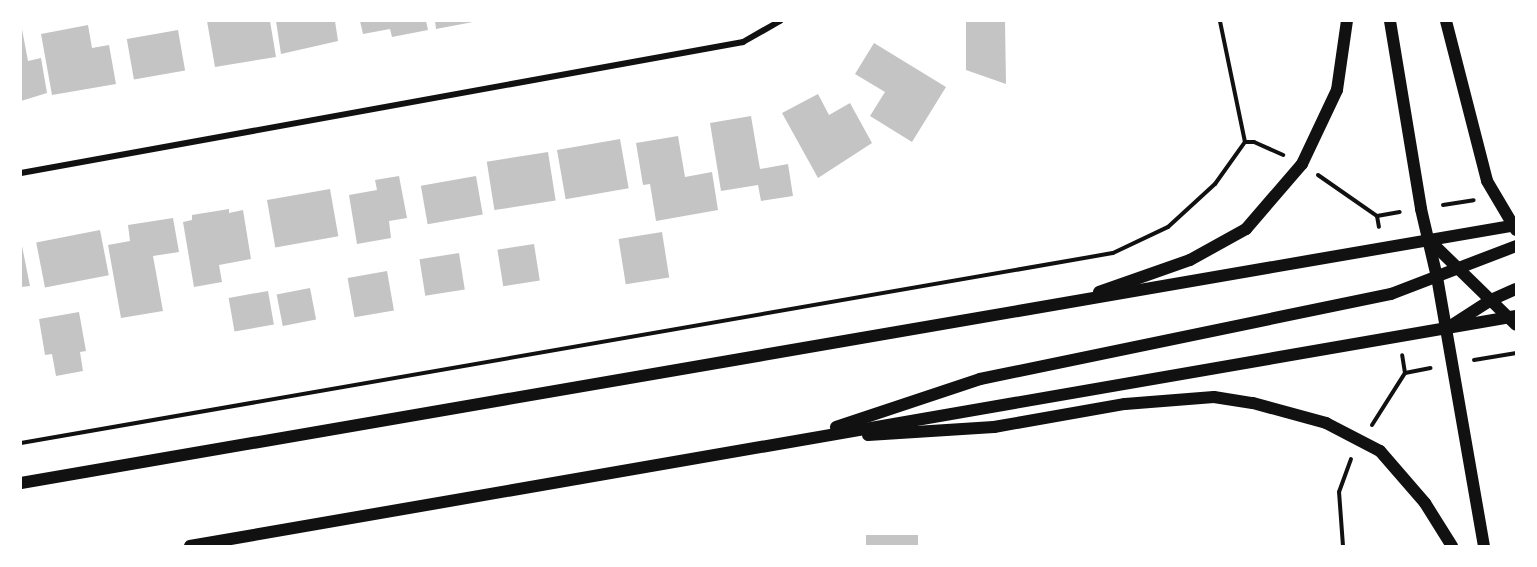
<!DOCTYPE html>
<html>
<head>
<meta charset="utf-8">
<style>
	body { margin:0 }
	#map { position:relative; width:1537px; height:567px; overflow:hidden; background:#fff; font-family:"Golos Text",sans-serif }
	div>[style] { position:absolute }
	.building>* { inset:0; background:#c4c4c4; transform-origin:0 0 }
	.path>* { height:4px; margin:-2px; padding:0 2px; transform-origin:2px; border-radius:2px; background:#111 }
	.minor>* { height:6px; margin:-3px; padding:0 3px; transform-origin:3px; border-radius:3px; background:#111 }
	.secondary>* { height:12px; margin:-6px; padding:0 6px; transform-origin:6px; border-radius:6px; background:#111 }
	span { translate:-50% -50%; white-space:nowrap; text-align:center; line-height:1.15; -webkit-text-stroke:6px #fff; paint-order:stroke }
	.frame { position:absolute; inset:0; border:22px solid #fff; pointer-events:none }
</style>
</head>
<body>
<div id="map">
	<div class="building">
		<div style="clip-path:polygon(207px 21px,270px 21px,276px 57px,215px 67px)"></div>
		<div style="clip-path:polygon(276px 21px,335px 21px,338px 41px,281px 54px)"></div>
		<div style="clip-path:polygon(360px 21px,426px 21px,428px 30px,392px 37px,390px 29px,363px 34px)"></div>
		<div style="clip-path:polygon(435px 21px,473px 21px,473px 22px,436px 29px)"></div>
		<div style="clip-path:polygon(966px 21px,1005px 21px,1006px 84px,966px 70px)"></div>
		<div style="clip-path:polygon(21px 24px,28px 61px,41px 58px,47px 93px,21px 101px)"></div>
		<div style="clip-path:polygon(88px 25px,92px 48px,109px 45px,116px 84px,52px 95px,41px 34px)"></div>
		<div style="left:178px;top:30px;width:41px;height:52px;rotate:80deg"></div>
		<div style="clip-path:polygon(874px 43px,946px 87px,912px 142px,870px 116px,885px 92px,855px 74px)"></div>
		<div style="clip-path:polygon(818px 94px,829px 115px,850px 103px,872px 143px,818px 178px,782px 113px)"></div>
		<div style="clip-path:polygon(751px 116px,760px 169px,788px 164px,793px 196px,761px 201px,758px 185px,721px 191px,710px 123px)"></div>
		<div style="clip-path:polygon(678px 136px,685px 177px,712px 172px,718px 210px,656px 221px,650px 184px,643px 185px,636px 143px)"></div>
		<div style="left:620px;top:139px;width:50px;height:64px;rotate:80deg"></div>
		<div style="left:548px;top:152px;width:49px;height:62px;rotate:81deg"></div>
		<div style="clip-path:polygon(399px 176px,407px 218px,389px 221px,391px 238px,357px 244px,349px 195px,377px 190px,375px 180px)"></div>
		<div style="left:476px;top:176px;width:39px;height:56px;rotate:80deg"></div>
		<div style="left:330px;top:189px;width:48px;height:64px;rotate:80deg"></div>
		<div style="clip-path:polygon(229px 209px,229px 213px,243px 210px,251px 259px,219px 265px,222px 282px,194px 287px,183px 222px,192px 220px,192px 215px)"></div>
		<div style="clip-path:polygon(173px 218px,179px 252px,153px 256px,163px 311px,121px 318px,108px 245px,130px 241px,128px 225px)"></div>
		<div style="left:100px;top:230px;width:46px;height:65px;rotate:79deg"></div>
		<div style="left:662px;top:232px;width:46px;height:44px;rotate:81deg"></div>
		<div style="clip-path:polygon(21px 241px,30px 286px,21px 287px)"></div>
		<div style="left:534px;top:244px;width:37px;height:37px;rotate:81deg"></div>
		<div style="left:459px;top:253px;width:37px;height:40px;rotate:81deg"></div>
		<div style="left:387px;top:271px;width:40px;height:40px;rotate:80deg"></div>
		<div style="left:310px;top:288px;width:32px;height:34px;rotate:79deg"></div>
		<div style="left:268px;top:291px;width:34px;height:40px;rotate:80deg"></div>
		<div style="clip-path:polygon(79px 312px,86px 351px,80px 352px,83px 371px,56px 376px,52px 354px,45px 355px,39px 319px)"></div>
		<div style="left:866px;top:535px;width:52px;height:11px"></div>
	</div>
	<div class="path">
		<div style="left:1245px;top:142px;width:9px"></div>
		<div style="left:1254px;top:142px;width:32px;rotate:24deg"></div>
		<div style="left:1318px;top:175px;width:72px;rotate:34.8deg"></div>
		<div style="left:1377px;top:216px;width:11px;rotate:80deg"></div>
		<div style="left:1443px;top:205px;width:31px;rotate:-9deg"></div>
		<div style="left:1377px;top:216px;width:23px;rotate:-10deg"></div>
		<div style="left:1474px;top:360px;width:43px;rotate:-9.5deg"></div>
		<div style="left:1405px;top:373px;width:26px;rotate:-11deg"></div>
		<div style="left:1372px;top:425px;width:62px;rotate:-57.6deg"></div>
		<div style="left:1405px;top:373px;width:18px;rotate:-99deg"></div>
		<div style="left:21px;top:443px;width:1108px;rotate:-9.87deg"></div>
		<div style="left:1113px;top:253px;width:61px;rotate:-25.3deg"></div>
		<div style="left:1168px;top:227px;width:64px;rotate:-42.5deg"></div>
		<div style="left:1215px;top:184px;width:52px;rotate:-54.5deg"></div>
		<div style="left:1245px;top:142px;width:124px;rotate:-101.7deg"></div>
		<div style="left:1343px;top:546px;width:54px;rotate:-94.2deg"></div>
		<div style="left:1339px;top:492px;width:35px;rotate:-70deg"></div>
	</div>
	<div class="minor">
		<div style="left:21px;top:173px;width:734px;rotate:-10.28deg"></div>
		<div style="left:743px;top:42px;width:43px;rotate:-29.6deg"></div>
	</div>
	<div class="secondary">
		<div style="left:1390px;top:21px;width:191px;rotate:80.6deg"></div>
		<div style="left:1421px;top:209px;width:70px;rotate:76.8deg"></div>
		<div style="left:1437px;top:277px;width:273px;rotate:80.1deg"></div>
		<div style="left:1446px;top:21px;width:165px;rotate:75.6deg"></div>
		<div style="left:1487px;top:181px;width:57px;rotate:59.4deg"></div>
		<div style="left:1430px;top:241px;width:120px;rotate:44.3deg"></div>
		<div style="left:1099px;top:292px;width:96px;rotate:-19.4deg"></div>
		<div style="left:1190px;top:260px;width:64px;rotate:-29deg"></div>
		<div style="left:1246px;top:229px;width:86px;rotate:-49.3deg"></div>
		<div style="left:1302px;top:164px;width:82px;rotate:-64.7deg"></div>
		<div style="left:1337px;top:90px;width:70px;rotate:-81.8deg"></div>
		<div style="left:1452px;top:325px;width:46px;rotate:-32.7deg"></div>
		<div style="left:1491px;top:300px;width:27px;rotate:-24deg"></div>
		<div style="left:836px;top:427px;width:152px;rotate:-18.4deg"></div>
		<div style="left:980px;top:379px;width:420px;rotate:-11.7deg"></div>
		<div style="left:1391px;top:294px;width:134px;rotate:-21deg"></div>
		<div style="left:868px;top:435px;width:126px;rotate:-3.6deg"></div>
		<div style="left:994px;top:427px;width:133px;rotate:-10deg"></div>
		<div style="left:1125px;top:404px;width:89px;rotate:-4.5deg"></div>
		<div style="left:1214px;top:397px;width:39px;rotate:9deg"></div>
		<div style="left:1253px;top:403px;width:76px;rotate:15.3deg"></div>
		<div style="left:1326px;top:423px;width:61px;rotate:27.4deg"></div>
		<div style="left:1380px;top:451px;width:69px;rotate:49.1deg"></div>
		<div style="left:1425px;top:503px;width:51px;rotate:57.9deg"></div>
		<div style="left:21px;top:483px;width:1517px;rotate:-9.79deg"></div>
		<div style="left:190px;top:546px;width:1346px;rotate:-9.84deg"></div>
	</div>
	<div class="frame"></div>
</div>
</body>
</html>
